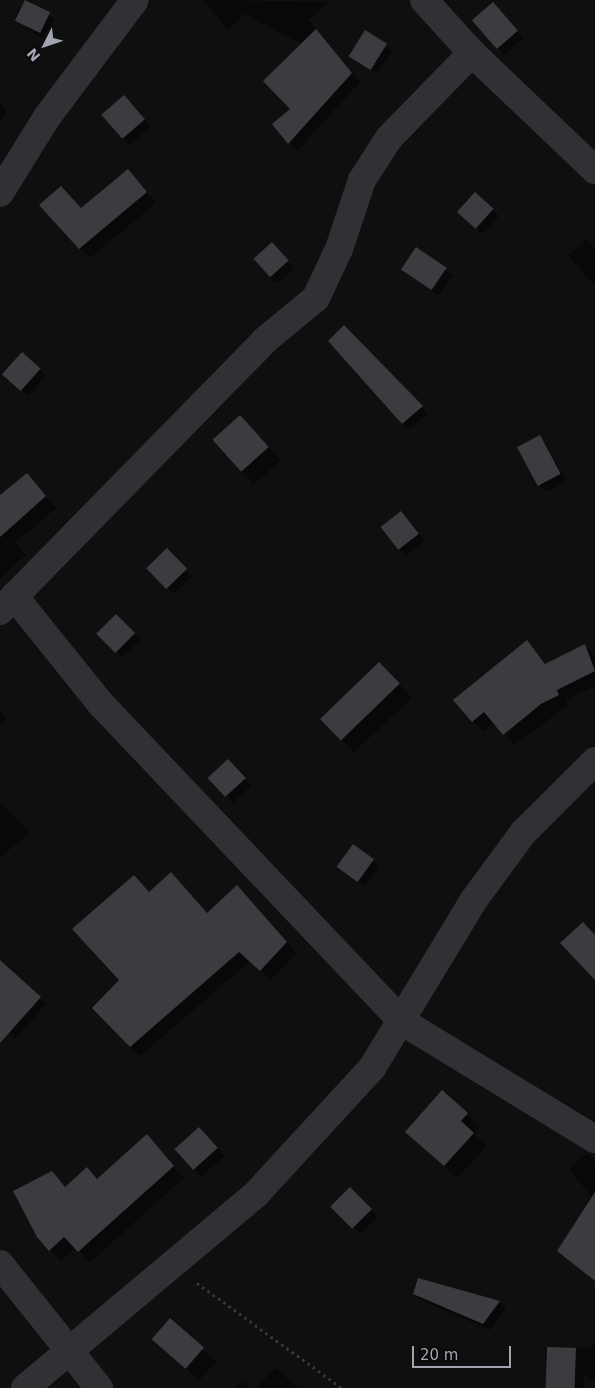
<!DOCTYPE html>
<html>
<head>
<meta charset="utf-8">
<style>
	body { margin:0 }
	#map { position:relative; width:595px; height:1388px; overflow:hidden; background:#0f0f10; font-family:"DejaVu Sans",sans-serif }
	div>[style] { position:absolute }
	.shadow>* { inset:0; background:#0007; transform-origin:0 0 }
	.building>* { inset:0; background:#3b3c40; transform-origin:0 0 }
	.path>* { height:3px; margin-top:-1.5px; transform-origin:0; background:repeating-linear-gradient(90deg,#37383c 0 2.5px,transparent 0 6.5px) }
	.minor>* { height:28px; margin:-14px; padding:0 14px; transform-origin:14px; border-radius:14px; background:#313135 }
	span { translate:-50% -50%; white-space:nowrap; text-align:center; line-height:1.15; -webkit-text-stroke:4px #0a0a0b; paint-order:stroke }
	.north { position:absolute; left:20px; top:20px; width:50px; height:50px; -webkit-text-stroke:4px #0a0a0b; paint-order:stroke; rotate:229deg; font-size:14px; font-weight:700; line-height:20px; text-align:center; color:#a1a5b0 }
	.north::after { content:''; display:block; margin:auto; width:18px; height:22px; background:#a1a5b0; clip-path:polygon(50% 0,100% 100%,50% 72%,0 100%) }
	.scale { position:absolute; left:412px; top:1346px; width:99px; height:22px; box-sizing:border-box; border:2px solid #a1a5b0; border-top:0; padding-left:6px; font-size:15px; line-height:18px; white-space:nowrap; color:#a1a5b0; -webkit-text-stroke:4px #0a0a0b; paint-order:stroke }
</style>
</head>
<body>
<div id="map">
	<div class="shadow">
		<div style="left:28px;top:0;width:34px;height:23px;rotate:36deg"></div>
		<div style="clip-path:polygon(203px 0,329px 2px,308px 20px,360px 82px,297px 151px,274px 125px,292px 109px,302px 44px,245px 14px,228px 30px)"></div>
		<div style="clip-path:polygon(500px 10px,523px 38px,504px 55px,474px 20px)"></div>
		<div style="left:365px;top:32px;width:34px;height:27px;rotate:36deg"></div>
		<div style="clip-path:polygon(131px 103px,151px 126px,130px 145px,103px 115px)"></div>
		<div style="clip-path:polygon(0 104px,7px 111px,0 120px)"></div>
		<div style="clip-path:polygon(128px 171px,156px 203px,90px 258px,80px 248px,82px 209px)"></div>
		<div style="clip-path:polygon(493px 210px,499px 216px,483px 234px,465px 218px)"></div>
		<div style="clip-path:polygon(586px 240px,595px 249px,595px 286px,568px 255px)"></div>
		<div style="left:417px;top:249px;width:45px;height:24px;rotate:37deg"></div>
		<div style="clip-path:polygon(279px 251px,294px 269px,277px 283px,270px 277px)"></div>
		<div style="clip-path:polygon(344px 326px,428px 414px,410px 429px,403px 423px)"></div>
		<div style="clip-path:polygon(40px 369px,46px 376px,28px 396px,11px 380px)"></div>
		<div style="clip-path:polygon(240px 416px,281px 461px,253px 484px,240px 471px)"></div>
		<div style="clip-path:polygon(539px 436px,567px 481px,546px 492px,540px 486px)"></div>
		<div style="clip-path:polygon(27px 475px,56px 508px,15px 543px,26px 555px,0 578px,0 497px)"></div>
		<div style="clip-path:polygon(407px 519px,425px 541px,406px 556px,400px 550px)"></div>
		<div style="left:167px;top:550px;width:36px;height:26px;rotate:46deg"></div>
		<div style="left:116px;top:615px;width:35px;height:25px;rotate:46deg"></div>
		<div style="clip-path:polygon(527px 642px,547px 664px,585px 646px,595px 657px,595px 686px,566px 700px,568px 706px,514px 744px,494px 722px,483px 732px,455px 701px)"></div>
		<div style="clip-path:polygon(392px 676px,412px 698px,354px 752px,341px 739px)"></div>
		<div style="clip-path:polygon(0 712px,7px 719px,0 726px)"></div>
		<div style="left:228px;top:761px;width:34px;height:25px;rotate:47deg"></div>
		<div style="clip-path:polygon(0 803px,30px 833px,0 857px)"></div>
		<div style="left:353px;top:846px;width:34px;height:25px;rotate:38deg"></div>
		<div style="clip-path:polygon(134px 877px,150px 893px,208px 914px,247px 897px,296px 953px,271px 980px,250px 961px,140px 1056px,94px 1008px,121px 980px)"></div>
		<div style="clip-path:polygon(0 968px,46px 1004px,16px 1039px,7px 1030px,0 1042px)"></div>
		<div style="clip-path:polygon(467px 1114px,480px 1127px,474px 1134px,486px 1146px,457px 1178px,420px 1145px)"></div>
		<div style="clip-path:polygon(199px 1129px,224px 1156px,201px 1177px,195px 1170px)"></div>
		<div style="clip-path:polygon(157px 1147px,184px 1178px,90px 1262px,75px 1247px,61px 1261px,38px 1237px,62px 1184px,66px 1188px,87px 1169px,98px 1180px)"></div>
		<div style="clip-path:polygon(587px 1154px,595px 1162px,595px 1281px,559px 1251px,591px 1197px,569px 1168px)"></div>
		<div style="left:350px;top:1189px;width:39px;height:25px;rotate:44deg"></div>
		<div style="clip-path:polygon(419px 1280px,500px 1302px,506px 1308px,490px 1330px,421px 1300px,414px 1293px)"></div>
		<div style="left:170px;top:1319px;width:63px;height:25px;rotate:43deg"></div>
		<div style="clip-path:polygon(595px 1344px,595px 1381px,584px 1374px,584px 1388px,548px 1388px,545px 1348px,590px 1349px)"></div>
		<div style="clip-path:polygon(275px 1368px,299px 1388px,256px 1388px)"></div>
		<div style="clip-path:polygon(243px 1381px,249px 1388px,236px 1388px)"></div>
	</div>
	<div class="building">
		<div style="left:25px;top:0;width:28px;height:23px;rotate:26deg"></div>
		<div style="left:493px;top:2px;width:38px;height:28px;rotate:49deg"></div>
		<div style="clip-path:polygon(316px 29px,352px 73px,288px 144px,272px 124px,290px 109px,263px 81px)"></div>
		<div style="left:365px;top:30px;width:26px;height:31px;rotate:32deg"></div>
		<div style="left:124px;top:95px;width:32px;height:30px;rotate:49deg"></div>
		<div style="clip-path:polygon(128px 169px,147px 192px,79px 249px,39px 205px,61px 186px,81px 208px)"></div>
		<div style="left:475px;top:192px;width:25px;height:27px;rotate:42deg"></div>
		<div style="left:272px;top:242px;width:25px;height:25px;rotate:48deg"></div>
		<div style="left:416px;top:247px;width:37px;height:27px;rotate:34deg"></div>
		<div style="clip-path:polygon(344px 325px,423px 406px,402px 424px,328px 341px)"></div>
		<div style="left:22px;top:352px;width:25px;height:30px;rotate:42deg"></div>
		<div style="left:240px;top:415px;width:43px;height:37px;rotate:48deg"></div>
		<div style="left:540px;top:435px;width:44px;height:26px;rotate:62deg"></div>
		<div style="clip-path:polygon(27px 473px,46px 496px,0 537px,0 495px)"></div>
		<div style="left:401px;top:511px;width:29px;height:26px;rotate:52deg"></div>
		<div style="left:167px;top:548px;width:29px;height:29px;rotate:46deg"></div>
		<div style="left:116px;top:614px;width:27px;height:28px;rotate:45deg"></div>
		<div style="clip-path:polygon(527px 640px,545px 664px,585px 644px,595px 671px,557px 690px,559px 695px,541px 704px,503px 735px,484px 712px,472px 722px,453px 700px)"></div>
		<div style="left:379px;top:662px;width:30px;height:82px;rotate:46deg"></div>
		<div style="left:228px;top:759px;width:26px;height:28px;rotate:47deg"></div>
		<div style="left:353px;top:844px;width:26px;height:28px;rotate:36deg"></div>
		<div style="clip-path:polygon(171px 872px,207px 913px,237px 885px,287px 942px,260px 971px,239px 952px,130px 1047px,92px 1008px,119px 980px,72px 929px,134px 875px,149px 892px)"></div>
		<div style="clip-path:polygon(583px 922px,595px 935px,595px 980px,560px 943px)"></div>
		<div style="clip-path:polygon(0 960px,41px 997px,0 1043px)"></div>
		<div style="clip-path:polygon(442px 1090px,468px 1113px,461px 1121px,474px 1133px,444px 1166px,405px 1132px)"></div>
		<div style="left:199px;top:1127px;width:28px;height:33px;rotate:48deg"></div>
		<div style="clip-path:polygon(147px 1134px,174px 1166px,78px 1252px,64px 1237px,49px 1251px,37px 1237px,13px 1191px,52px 1171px,65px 1187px,87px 1167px,97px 1179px)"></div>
		<div style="left:350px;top:1187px;width:31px;height:28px;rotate:45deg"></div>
		<div style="clip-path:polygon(595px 1192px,595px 1281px,557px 1251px)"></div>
		<div style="clip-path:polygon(418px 1278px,500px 1301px,483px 1324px,413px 1294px)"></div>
		<div style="left:170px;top:1318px;width:45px;height:28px;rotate:41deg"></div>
		<div style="left:547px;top:1347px;width:29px;height:41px;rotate:2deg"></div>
	</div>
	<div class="path">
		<div style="left:197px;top:1283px;width:179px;rotate:35.9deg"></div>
	</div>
	<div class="minor">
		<div style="left:424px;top:0;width:72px;rotate:47.8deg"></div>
		<div style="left:472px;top:53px;width:170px;rotate:43.6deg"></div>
		<div style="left:0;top:193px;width:89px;rotate:-58.3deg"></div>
		<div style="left:47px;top:117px;width:146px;rotate:-53.1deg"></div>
		<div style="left:14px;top:596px;width:137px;rotate:51.2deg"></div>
		<div style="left:100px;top:703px;width:440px;rotate:46.5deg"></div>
		<div style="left:403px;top:1022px;width:225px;rotate:31.4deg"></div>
		<div style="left:0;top:611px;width:378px;rotate:-45.6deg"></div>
		<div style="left:264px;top:341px;width:67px;rotate:-39.6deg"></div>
		<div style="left:316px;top:298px;width:54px;rotate:-64.9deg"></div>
		<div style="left:339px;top:249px;width:73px;rotate:-71.6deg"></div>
		<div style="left:362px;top:180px;width:50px;rotate:-57.3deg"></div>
		<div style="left:389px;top:138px;width:119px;rotate:-45.7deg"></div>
		<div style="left:0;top:1264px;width:159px;rotate:51.4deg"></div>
		<div style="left:25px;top:1388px;width:303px;rotate:-40deg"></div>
		<div style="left:257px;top:1193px;width:170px;rotate:-47.4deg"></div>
		<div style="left:372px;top:1068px;width:195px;rotate:-58.8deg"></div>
		<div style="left:473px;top:901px;width:84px;rotate:-53.7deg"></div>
		<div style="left:523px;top:833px;width:102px;rotate:-45deg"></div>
	</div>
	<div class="north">N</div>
	<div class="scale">20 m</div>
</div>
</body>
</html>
